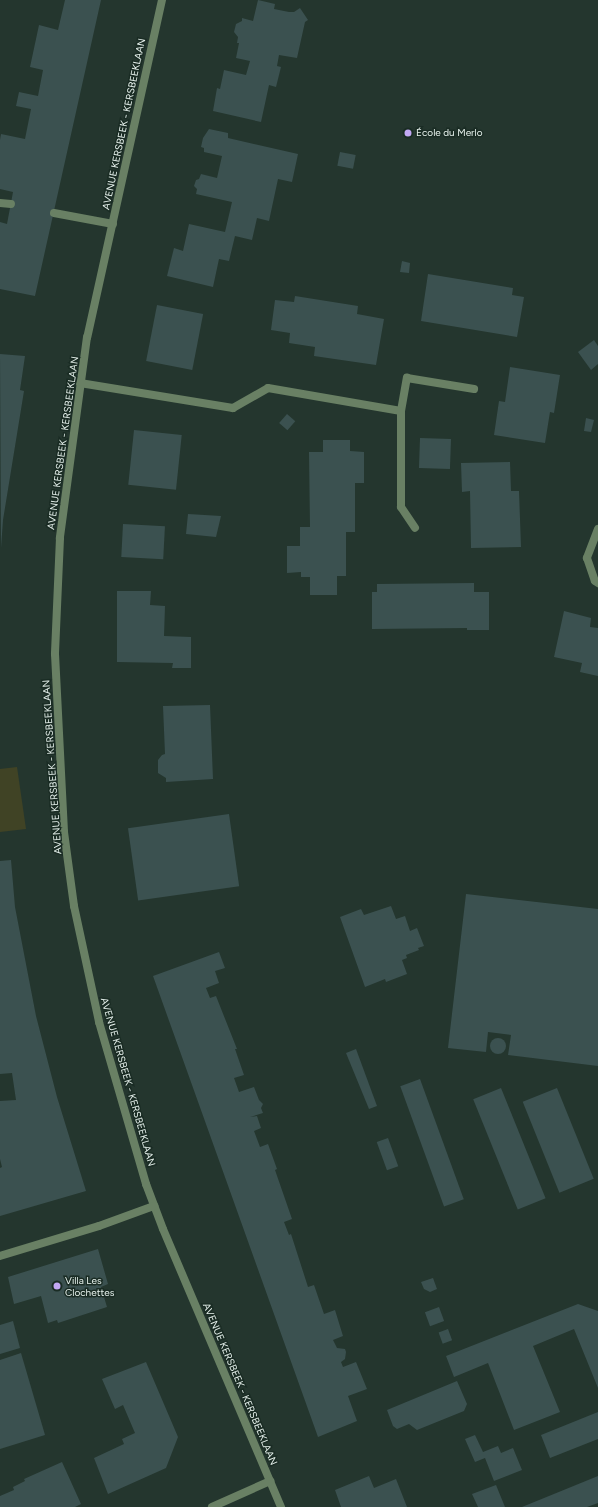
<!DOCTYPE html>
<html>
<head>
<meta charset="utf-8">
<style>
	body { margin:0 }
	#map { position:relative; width:598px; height:1507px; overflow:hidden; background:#24362e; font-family:Figtree,sans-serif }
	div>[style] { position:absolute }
	.green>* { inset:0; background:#404325 }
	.building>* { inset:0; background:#3b5150; transform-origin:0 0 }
	.round { border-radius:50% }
	.service>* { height:8px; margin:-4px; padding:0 4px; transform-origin:4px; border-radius:4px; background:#698064 }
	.minor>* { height:8px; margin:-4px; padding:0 4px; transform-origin:4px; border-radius:4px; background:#698064 }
	.dots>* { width:11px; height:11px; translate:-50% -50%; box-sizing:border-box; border:2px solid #1a2c24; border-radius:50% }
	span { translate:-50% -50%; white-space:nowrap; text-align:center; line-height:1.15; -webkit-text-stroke:3px #1a2c24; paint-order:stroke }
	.street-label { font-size:10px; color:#e6f1ec }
	.poi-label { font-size:10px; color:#e6f1ec }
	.left { translate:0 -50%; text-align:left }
</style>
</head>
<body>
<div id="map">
	<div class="green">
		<div style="clip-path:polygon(17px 767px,26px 829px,0 832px,0 769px)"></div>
	</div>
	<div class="building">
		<div style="clip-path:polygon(65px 0,101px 0,35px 296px,0 289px,0 222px,7px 224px,13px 192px,0 189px,0 140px,1px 134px,25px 139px,31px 109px,16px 106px,19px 92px,38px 96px,43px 70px,30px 67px,39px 25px,58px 30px)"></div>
		<div style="clip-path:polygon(258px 0,275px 4px,274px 9px,289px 12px,294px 12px,300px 8px,308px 20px,305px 22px,297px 58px,279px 55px,277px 66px,281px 67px,276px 87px,269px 85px,261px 122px,213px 111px,217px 88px,220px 89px,224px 70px,246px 75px,250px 61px,236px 58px,239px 43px,237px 43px,238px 37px,234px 32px,236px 24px,242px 21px,242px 18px,253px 21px)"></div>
		<div style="clip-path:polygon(209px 129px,228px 133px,228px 138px,298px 154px,292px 182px,278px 179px,269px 221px,257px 218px,252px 240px,235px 236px,229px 261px,219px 259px,213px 287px,167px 276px,174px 248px,183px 251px,189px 224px,225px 232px,232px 202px,196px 194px,197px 189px,194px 186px,196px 180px,199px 179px,201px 174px,217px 178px,222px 156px,204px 152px,204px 148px,201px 147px,203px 138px)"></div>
		<div style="left:340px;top:152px;width:16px;height:14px;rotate:11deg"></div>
		<div style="clip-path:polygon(402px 261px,410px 263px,409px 273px,400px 272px)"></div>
		<div style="clip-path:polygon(428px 274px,513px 288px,512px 295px,524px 297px,517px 337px,421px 321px)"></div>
		<div style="clip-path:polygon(295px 296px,358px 306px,357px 314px,384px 319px,376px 365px,314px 356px,315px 347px,289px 343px,290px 333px,271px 330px,275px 300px,294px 302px)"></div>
		<div style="left:157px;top:305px;width:47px;height:57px;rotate:11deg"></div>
		<div style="clip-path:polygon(594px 340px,598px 346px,598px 364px,591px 370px,578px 352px)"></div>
		<div style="clip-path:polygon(0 354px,25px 356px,20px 390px,24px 391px,3px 520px,1px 548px)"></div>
		<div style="clip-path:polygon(510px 367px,560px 375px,554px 413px,550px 412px,545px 443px,494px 435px,499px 401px,505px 402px)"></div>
		<div style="left:287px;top:414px;width:11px;height:12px;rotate:41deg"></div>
		<div style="clip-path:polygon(586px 418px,594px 420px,591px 432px,584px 431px)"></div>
		<div style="left:134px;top:430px;width:48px;height:55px;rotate:6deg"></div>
		<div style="left:451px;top:439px;width:30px;height:31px;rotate:92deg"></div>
		<div style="clip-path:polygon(323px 440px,350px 440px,350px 451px,364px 452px,364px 483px,355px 483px,355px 532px,346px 532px,346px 576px,337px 576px,337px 595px,310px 595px,310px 577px,301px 577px,301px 572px,287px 573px,287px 546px,300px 546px,300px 527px,310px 527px,309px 452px,323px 452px)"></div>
		<div style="clip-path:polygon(510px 462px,511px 491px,519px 491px,521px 547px,471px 548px,470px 491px,462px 492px,461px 463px)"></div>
		<div style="clip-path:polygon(188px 514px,221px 516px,216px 537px,186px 534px)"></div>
		<div style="left:123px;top:524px;width:42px;height:33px;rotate:3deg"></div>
		<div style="clip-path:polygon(474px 583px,474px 592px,489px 592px,489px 630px,467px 630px,467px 628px,372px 629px,372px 592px,377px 592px,377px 584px)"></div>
		<div style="clip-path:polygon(117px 591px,151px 591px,150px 605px,165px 606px,164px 636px,191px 637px,191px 668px,172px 668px,173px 663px,117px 662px)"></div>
		<div style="clip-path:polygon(564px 611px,591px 618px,590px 627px,598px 628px,598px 676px,580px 672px,582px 663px,554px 657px)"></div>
		<div style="clip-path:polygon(210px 705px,213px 779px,166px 782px,166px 778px,158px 773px,158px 760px,162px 755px,165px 754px,163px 706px)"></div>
		<div style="left:229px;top:814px;width:73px;height:102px;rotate:82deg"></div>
		<div style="clip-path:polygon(11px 860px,15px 907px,36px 1016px,57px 1097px,86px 1191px,0 1216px,0 1168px,2px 1167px,0 1159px,0 1101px,16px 1100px,12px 1073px,0 1074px,0 861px)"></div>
		<div style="clip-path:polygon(466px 894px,598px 909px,598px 1066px,508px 1055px,511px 1035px,488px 1032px,486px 1052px,448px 1048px)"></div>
		<div style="clip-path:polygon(391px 906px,396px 919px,405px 916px,410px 931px,417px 928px,424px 946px,418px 948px,419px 950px,406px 955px,407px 958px,402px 960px,407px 974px,386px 982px,385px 979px,365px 987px,340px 917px,361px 909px,364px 915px)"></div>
		<div style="clip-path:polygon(219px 952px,225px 968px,215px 971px,219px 983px,206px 988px,210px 998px,216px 996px,237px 1049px,235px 1049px,244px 1075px,234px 1078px,239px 1092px,254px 1087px,259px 1100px,263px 1104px,261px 1108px,263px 1113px,250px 1117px,257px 1116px,261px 1128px,254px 1131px,260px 1147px,268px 1144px,277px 1169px,275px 1170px,292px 1219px,284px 1222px,289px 1235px,291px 1234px,308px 1287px,314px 1285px,324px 1314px,335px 1310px,343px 1336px,333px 1340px,337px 1348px,345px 1349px,346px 1352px,345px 1359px,341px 1362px,343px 1367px,356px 1362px,367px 1389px,348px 1396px,357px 1421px,318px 1437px,153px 976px)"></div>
		<div class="round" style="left:490px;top:1038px;width:16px;height:16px"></div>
		<div style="clip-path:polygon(356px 1049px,377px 1106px,369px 1109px,346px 1053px)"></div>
		<div style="left:420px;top:1079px;width:128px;height:21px;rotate:70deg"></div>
		<div style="left:501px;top:1088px;width:119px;height:30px;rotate:68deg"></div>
		<div style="left:557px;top:1088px;width:98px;height:37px;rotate:68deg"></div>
		<div style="left:388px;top:1138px;width:30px;height:12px;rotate:70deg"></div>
		<div style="clip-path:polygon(98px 1249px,108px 1284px,101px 1287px,107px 1307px,58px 1323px,57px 1320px,48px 1323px,41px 1296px,14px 1304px,8px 1277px)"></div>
		<div style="clip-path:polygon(433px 1278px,437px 1289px,430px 1292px,424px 1289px,421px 1282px)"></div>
		<div style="clip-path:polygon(578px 1304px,598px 1311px,598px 1388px,574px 1329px,533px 1346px,560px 1412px,514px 1430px,488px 1363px,454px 1377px,446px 1356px)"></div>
		<div style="left:439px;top:1307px;width:15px;height:15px;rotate:70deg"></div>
		<div style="clip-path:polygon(13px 1321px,20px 1348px,0 1354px,0 1325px)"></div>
		<div style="left:448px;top:1329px;width:12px;height:10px;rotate:70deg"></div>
		<div style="clip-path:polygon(21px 1353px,45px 1435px,0 1449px,0 1360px)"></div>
		<div style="clip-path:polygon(146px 1362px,178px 1437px,166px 1468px,108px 1494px,94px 1458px,124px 1444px,122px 1439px,135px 1433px,123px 1405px,115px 1409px,102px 1379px)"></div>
		<div style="clip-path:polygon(457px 1381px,467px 1404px,464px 1411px,417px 1430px,409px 1424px,397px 1429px,393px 1426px,387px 1410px)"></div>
		<div style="clip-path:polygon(598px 1412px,598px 1439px,550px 1458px,541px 1435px)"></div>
		<div style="clip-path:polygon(475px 1435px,483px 1452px,498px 1446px,501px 1453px,513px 1448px,522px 1470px,494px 1481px,485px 1458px,475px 1462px,465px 1439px)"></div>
		<div style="clip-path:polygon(62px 1462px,81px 1504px,75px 1507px,0 1507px,0 1496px,14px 1490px,13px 1487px,25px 1481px,24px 1479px)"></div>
		<div style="clip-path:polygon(369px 1476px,374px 1488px,396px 1479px,407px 1507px,341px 1507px,335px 1490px)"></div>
		<div style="clip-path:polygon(598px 1476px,598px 1503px,587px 1507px,522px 1507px)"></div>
		<div style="clip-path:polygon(496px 1485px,505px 1507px,478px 1507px,472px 1494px)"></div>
	</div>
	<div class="service">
		<div style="left:0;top:203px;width:11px;rotate:5deg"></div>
		<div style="left:54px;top:213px;width:60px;rotate:10.6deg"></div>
	</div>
	<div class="minor">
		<div style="left:162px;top:0;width:345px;rotate:102.5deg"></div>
		<div style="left:87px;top:337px;width:203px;rotate:97.7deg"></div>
		<div style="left:60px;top:538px;width:116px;rotate:92.5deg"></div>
		<div style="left:55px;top:654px;width:178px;rotate:87.1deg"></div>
		<div style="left:64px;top:832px;width:75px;rotate:82.3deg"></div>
		<div style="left:74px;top:906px;width:119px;rotate:77.8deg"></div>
		<div style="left:99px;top:1022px;width:169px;rotate:73.8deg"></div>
		<div style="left:146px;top:1184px;width:48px;rotate:69.3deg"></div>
		<div style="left:163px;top:1229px;width:302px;rotate:67deg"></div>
		<div style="left:80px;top:383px;width:155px;rotate:9.3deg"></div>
		<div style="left:233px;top:408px;width:40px;rotate:-29.7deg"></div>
		<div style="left:268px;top:388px;width:135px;rotate:9.8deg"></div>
		<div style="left:401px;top:411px;width:34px;rotate:-80deg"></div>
		<div style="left:407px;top:378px;width:68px;rotate:9.3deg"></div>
		<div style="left:401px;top:411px;width:96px;rotate:90deg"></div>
		<div style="left:401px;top:507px;width:25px;rotate:56deg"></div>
		<div style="left:598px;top:529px;width:31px;rotate:111deg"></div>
		<div style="left:587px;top:558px;width:24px;rotate:71deg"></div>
		<div style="left:595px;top:581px;width:4px;rotate:34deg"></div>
		<div style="left:0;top:1256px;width:103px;rotate:-16.9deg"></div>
		<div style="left:99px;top:1226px;width:59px;rotate:-20deg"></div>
		<div style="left:212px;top:1507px;width:64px;rotate:-24.1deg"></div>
	</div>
	<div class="dots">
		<div style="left:408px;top:133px;background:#c2a8f3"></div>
		<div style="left:57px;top:1286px;background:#c2a8f3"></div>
	</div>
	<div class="street-label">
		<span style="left:124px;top:124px;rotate:-78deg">AVENUE KERSBEEK - KERSBEEKLAAN</span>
		<span style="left:63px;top:443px;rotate:-82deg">AVENUE KERSBEEK - KERSBEEKLAAN</span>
		<span style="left:52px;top:767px;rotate:-94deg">AVENUE KERSBEEK - KERSBEEKLAAN</span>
		<span style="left:128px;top:1082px;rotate:74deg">AVENUE KERSBEEK - KERSBEEKLAAN</span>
		<span style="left:240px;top:1384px;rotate:67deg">AVENUE KERSBEEK - KERSBEEKLAAN</span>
	</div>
	<div class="poi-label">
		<span class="left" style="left:416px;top:133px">École du Merlo</span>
		<span class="left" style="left:65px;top:1286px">Villa Les<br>Clochettes</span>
	</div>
</div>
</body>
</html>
